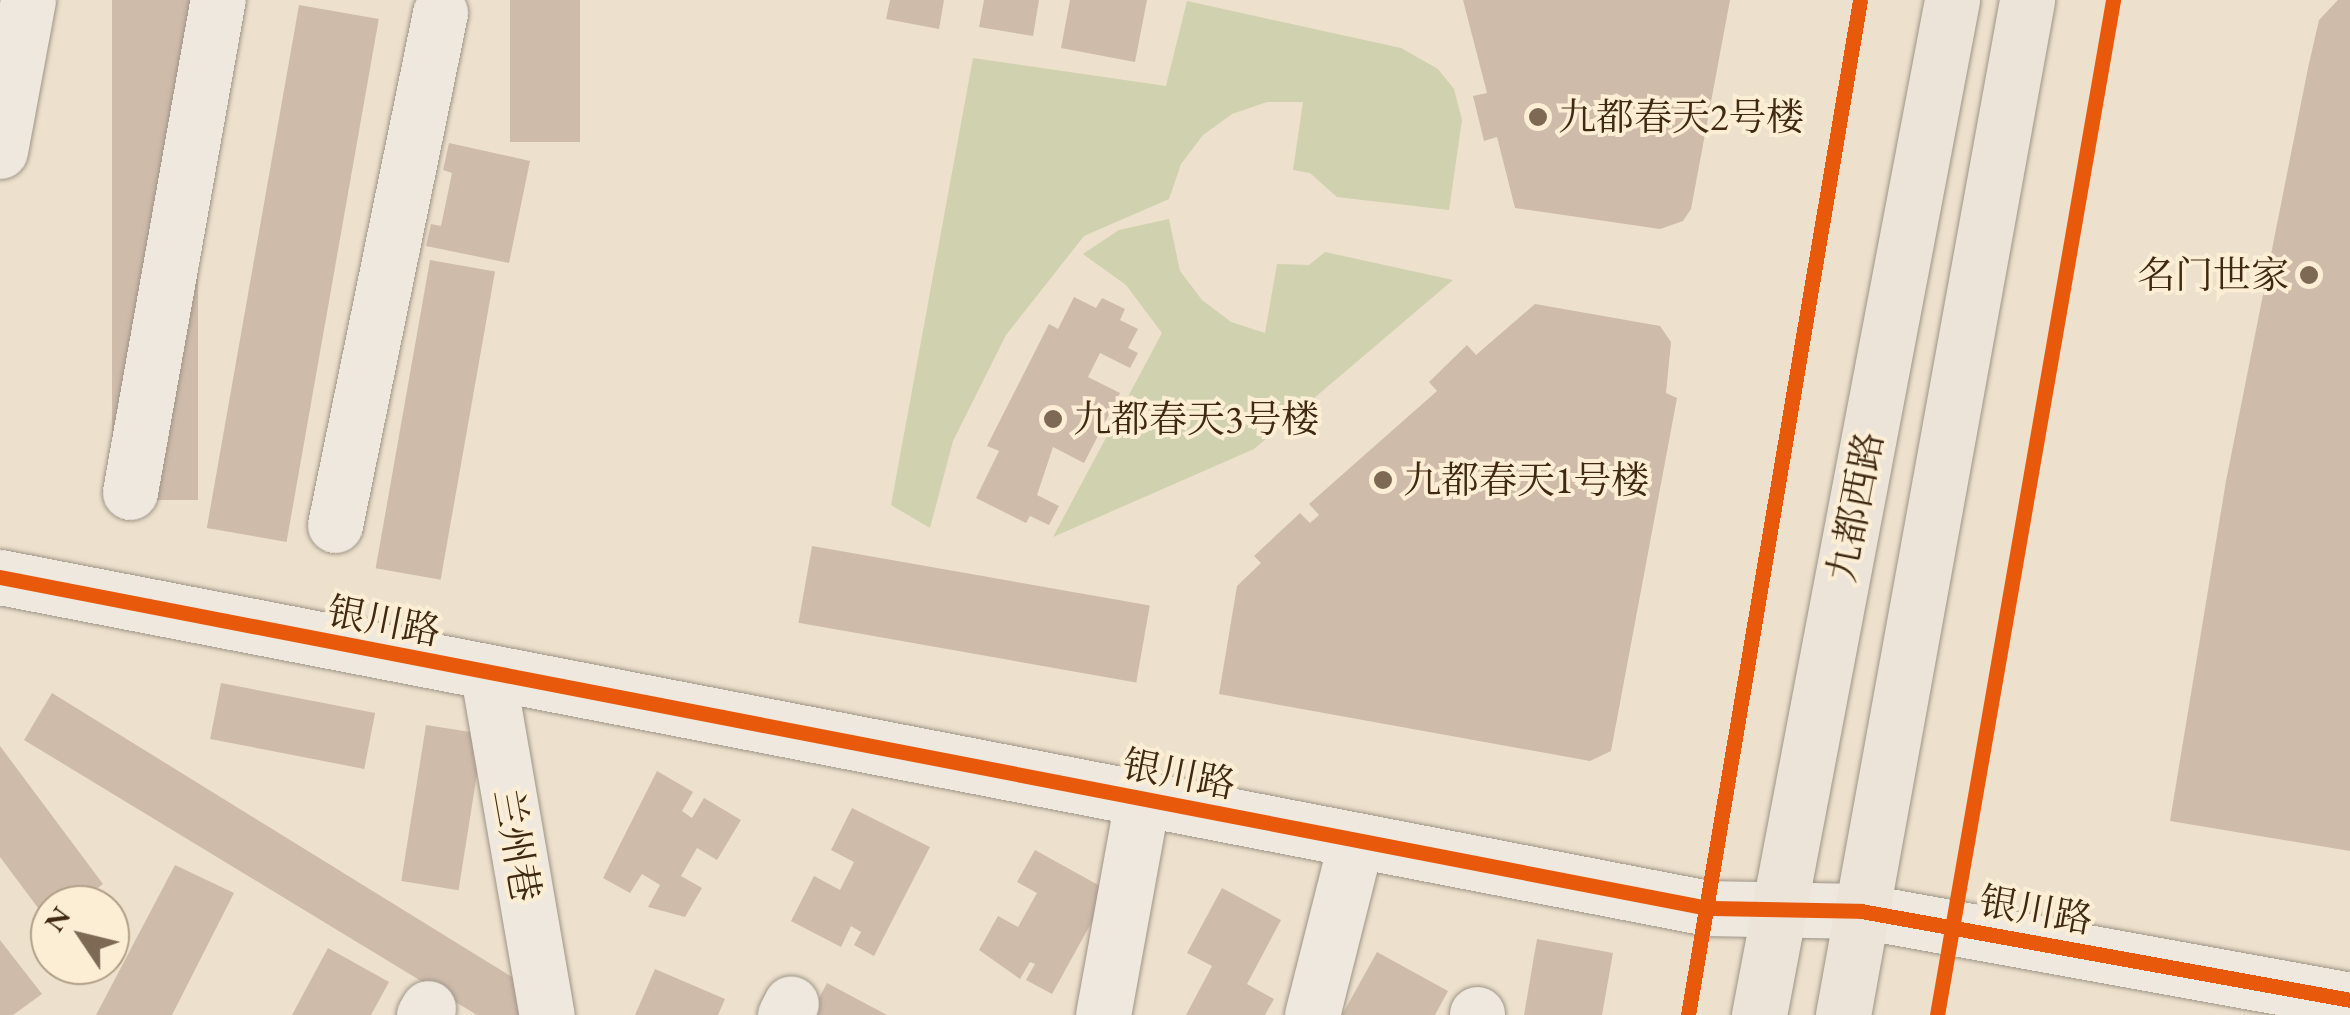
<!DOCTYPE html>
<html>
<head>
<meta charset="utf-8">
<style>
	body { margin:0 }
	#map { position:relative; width:2350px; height:1015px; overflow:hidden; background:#ede0cc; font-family:"EB Garamond","Noto Serif SC",serif }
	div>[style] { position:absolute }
	.green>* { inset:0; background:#d0d1ae }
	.building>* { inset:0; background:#cfbbaa; transform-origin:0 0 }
	.roads { filter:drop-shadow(0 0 2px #9e9587) drop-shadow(0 0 2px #9e9587) }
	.minor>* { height:55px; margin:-27.5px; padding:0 27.5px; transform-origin:27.5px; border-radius:27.5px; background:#efe8df }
	.major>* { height:55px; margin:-27.5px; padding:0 27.5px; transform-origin:27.5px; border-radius:27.5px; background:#ece4d9 }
	.cycleway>* { height:15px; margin:-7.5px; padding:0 7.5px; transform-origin:7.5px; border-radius:7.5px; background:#e8590c }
	.dots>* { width:28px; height:28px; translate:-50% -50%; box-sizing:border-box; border:5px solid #fcedd5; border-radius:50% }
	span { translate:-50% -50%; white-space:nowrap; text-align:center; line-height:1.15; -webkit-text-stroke:8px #fcedd5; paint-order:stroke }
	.poi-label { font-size:38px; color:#402913 }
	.left { translate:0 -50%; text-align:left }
	.right { translate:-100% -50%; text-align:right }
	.street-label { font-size:38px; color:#402913 }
	.north { position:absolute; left:30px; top:885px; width:100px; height:100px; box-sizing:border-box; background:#fcedd5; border:2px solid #b19f87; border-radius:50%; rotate:305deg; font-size:28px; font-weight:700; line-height:40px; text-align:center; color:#402913 }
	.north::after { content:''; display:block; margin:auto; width:35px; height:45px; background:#7d6954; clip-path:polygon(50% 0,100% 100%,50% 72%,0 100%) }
</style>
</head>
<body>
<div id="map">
	<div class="green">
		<div style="clip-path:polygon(1187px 1px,1401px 48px,1438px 69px,1454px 89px,1462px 120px,1449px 210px,1337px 197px,1310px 173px,1293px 170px,1303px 102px,1267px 102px,1232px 114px,1203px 135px,1181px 164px,1169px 199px,1084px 236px,1006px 335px,953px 441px,930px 528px,891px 505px,973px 58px,1166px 86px)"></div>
		<div style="clip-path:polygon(1169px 219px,1180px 271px,1202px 300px,1231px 322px,1265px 333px,1277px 264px,1309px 265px,1325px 252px,1453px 280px,1254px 449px,1053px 537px,1162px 333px,1126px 285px,1083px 254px,1119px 230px)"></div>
	</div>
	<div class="building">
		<div style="left:112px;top:0;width:86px;height:500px"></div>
		<div style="left:510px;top:0;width:70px;height:142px"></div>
		<div style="clip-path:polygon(890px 0,944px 0,939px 29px,886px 19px)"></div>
		<div style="clip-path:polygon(984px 0,1039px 0,1033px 36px,979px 27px)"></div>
		<div style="clip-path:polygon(1070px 0,1147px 0,1135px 62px,1061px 48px)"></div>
		<div style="clip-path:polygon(1463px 0,1730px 0,1691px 209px,1683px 221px,1660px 229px,1515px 208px,1497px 137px,1484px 141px,1473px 96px,1487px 93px)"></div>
		<div style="clip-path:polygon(2338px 0,2350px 0,2350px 851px,2170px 821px,2226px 481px,2308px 68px,2319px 20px)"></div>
		<div style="left:299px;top:5px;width:81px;height:531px;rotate:10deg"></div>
		<div style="clip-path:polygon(449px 143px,530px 161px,509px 263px,426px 246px,431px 224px,441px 226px,452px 173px,443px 170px)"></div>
		<div style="left:430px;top:260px;width:66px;height:313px;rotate:10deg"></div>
		<div style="clip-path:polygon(1074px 297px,1096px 308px,1102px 298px,1125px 309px,1120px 320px,1138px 329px,1128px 348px,1138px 353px,1130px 368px,1100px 353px,1088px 377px,1120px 393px,1084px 463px,1053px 447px,1037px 495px,1059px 506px,1049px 525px,1030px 516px,1026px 523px,976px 498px,999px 451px,987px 446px,1049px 324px,1058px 329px)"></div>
		<div style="clip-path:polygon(1535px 304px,1660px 326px,1671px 342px,1666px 393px,1677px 398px,1611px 751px,1590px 761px,1219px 694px,1237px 586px,1261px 563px,1254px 556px,1300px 513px,1310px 523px,1319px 515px,1309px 504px,1437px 391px,1429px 382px,1467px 345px,1476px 355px)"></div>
		<div style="left:812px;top:546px;width:343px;height:78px;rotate:10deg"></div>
		<div style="left:221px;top:683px;width:157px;height:57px;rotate:11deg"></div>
		<div style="clip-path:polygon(52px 693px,538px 993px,524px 1015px,477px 1015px,24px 740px)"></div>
		<div style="left:426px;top:725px;width:58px;height:158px;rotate:9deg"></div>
		<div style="clip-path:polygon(0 746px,103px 884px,76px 905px,50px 905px,50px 924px,0 857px)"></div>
		<div style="clip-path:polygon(657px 771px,693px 792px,682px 811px,692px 818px,704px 798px,741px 820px,717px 860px,697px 848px,681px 876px,702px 888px,685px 917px,648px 907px,660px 885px,642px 874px,630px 893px,603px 878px)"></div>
		<div style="clip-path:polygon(852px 808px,930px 847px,874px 956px,854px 945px,861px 932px,851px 926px,841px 947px,791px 921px,814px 876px,840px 890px,854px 862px,831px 850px)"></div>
		<div style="clip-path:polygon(1035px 850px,1109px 891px,1052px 994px,1026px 980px,1035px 964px,1030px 962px,1020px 979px,979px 950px,998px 916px,1018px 927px,1037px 893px,1017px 882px)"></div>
		<div style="clip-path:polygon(175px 865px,234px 893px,172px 1015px,96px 1015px)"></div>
		<div style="clip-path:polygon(1222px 888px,1281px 920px,1247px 984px,1274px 999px,1265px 1015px,1186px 1015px,1212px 966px,1187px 953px)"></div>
		<div style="clip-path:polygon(1537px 939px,1613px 953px,1602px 1015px,1524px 1015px)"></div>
		<div style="clip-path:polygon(0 940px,42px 994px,13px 1015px,0 1015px)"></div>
		<div style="clip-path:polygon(328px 948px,389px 982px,371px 1015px,292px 1015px)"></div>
		<div style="clip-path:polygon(1377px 952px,1448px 991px,1435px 1015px,1342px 1015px)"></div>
		<div style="clip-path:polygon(655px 969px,725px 999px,718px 1015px,635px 1015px)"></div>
		<div style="clip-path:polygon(827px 983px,887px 1015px,810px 1015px)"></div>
	</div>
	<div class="roads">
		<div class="minor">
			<div style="left:0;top:151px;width:154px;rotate:-79.5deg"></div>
			<div style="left:130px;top:492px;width:500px;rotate:-79.9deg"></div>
			<div style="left:335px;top:525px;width:523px;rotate:-78.41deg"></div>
			<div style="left:0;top:577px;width:1739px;rotate:10.97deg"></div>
			<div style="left:1707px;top:908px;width:154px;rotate:1.1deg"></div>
			<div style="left:1861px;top:911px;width:497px;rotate:10.3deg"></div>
			<div style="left:488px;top:675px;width:345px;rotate:80.2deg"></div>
			<div style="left:424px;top:1015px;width:8px;rotate:-60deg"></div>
			<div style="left:785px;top:1015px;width:13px;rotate:-63deg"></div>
			<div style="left:1103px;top:1015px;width:219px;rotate:-79.7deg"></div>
			<div style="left:1312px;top:1015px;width:179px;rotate:-75.8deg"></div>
			<div style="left:1477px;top:1015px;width:1px;rotate:-90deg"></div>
		</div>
		<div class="major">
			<div style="left:1759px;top:1015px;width:1033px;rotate:-79.23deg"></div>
			<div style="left:1843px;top:1015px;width:1032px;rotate:-79.72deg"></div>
		</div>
	</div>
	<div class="cycleway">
		<div style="left:0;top:577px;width:1739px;rotate:10.97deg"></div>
		<div style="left:1707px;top:908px;width:154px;rotate:1.1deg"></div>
		<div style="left:1861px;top:911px;width:497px;rotate:10.3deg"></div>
		<div style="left:1688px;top:1015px;width:1029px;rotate:-80.38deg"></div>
		<div style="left:1937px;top:1015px;width:1030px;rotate:-80.16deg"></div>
	</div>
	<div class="dots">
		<div style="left:1538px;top:117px;background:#7d6954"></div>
		<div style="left:2309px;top:275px;background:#7d6954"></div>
		<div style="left:1053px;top:419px;background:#7d6954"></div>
		<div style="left:1383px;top:480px;background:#7d6954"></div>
	</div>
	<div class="poi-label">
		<span class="left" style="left:1558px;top:117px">九都春天2号楼</span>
		<span class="right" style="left:2289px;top:275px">名门世家</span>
		<span class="left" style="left:1073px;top:419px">九都春天3号楼</span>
		<span class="left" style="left:1403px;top:480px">九都春天1号楼</span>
	</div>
	<div class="street-label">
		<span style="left:1855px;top:507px;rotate:-79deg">九都西路</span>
		<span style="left:384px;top:621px;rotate:11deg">银川路</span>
		<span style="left:1179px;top:774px;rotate:11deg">银川路</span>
		<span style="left:517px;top:845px;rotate:80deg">兰州巷</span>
		<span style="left:2036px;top:910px;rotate:10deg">银川路</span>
	</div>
	<div class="north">N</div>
</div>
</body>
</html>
